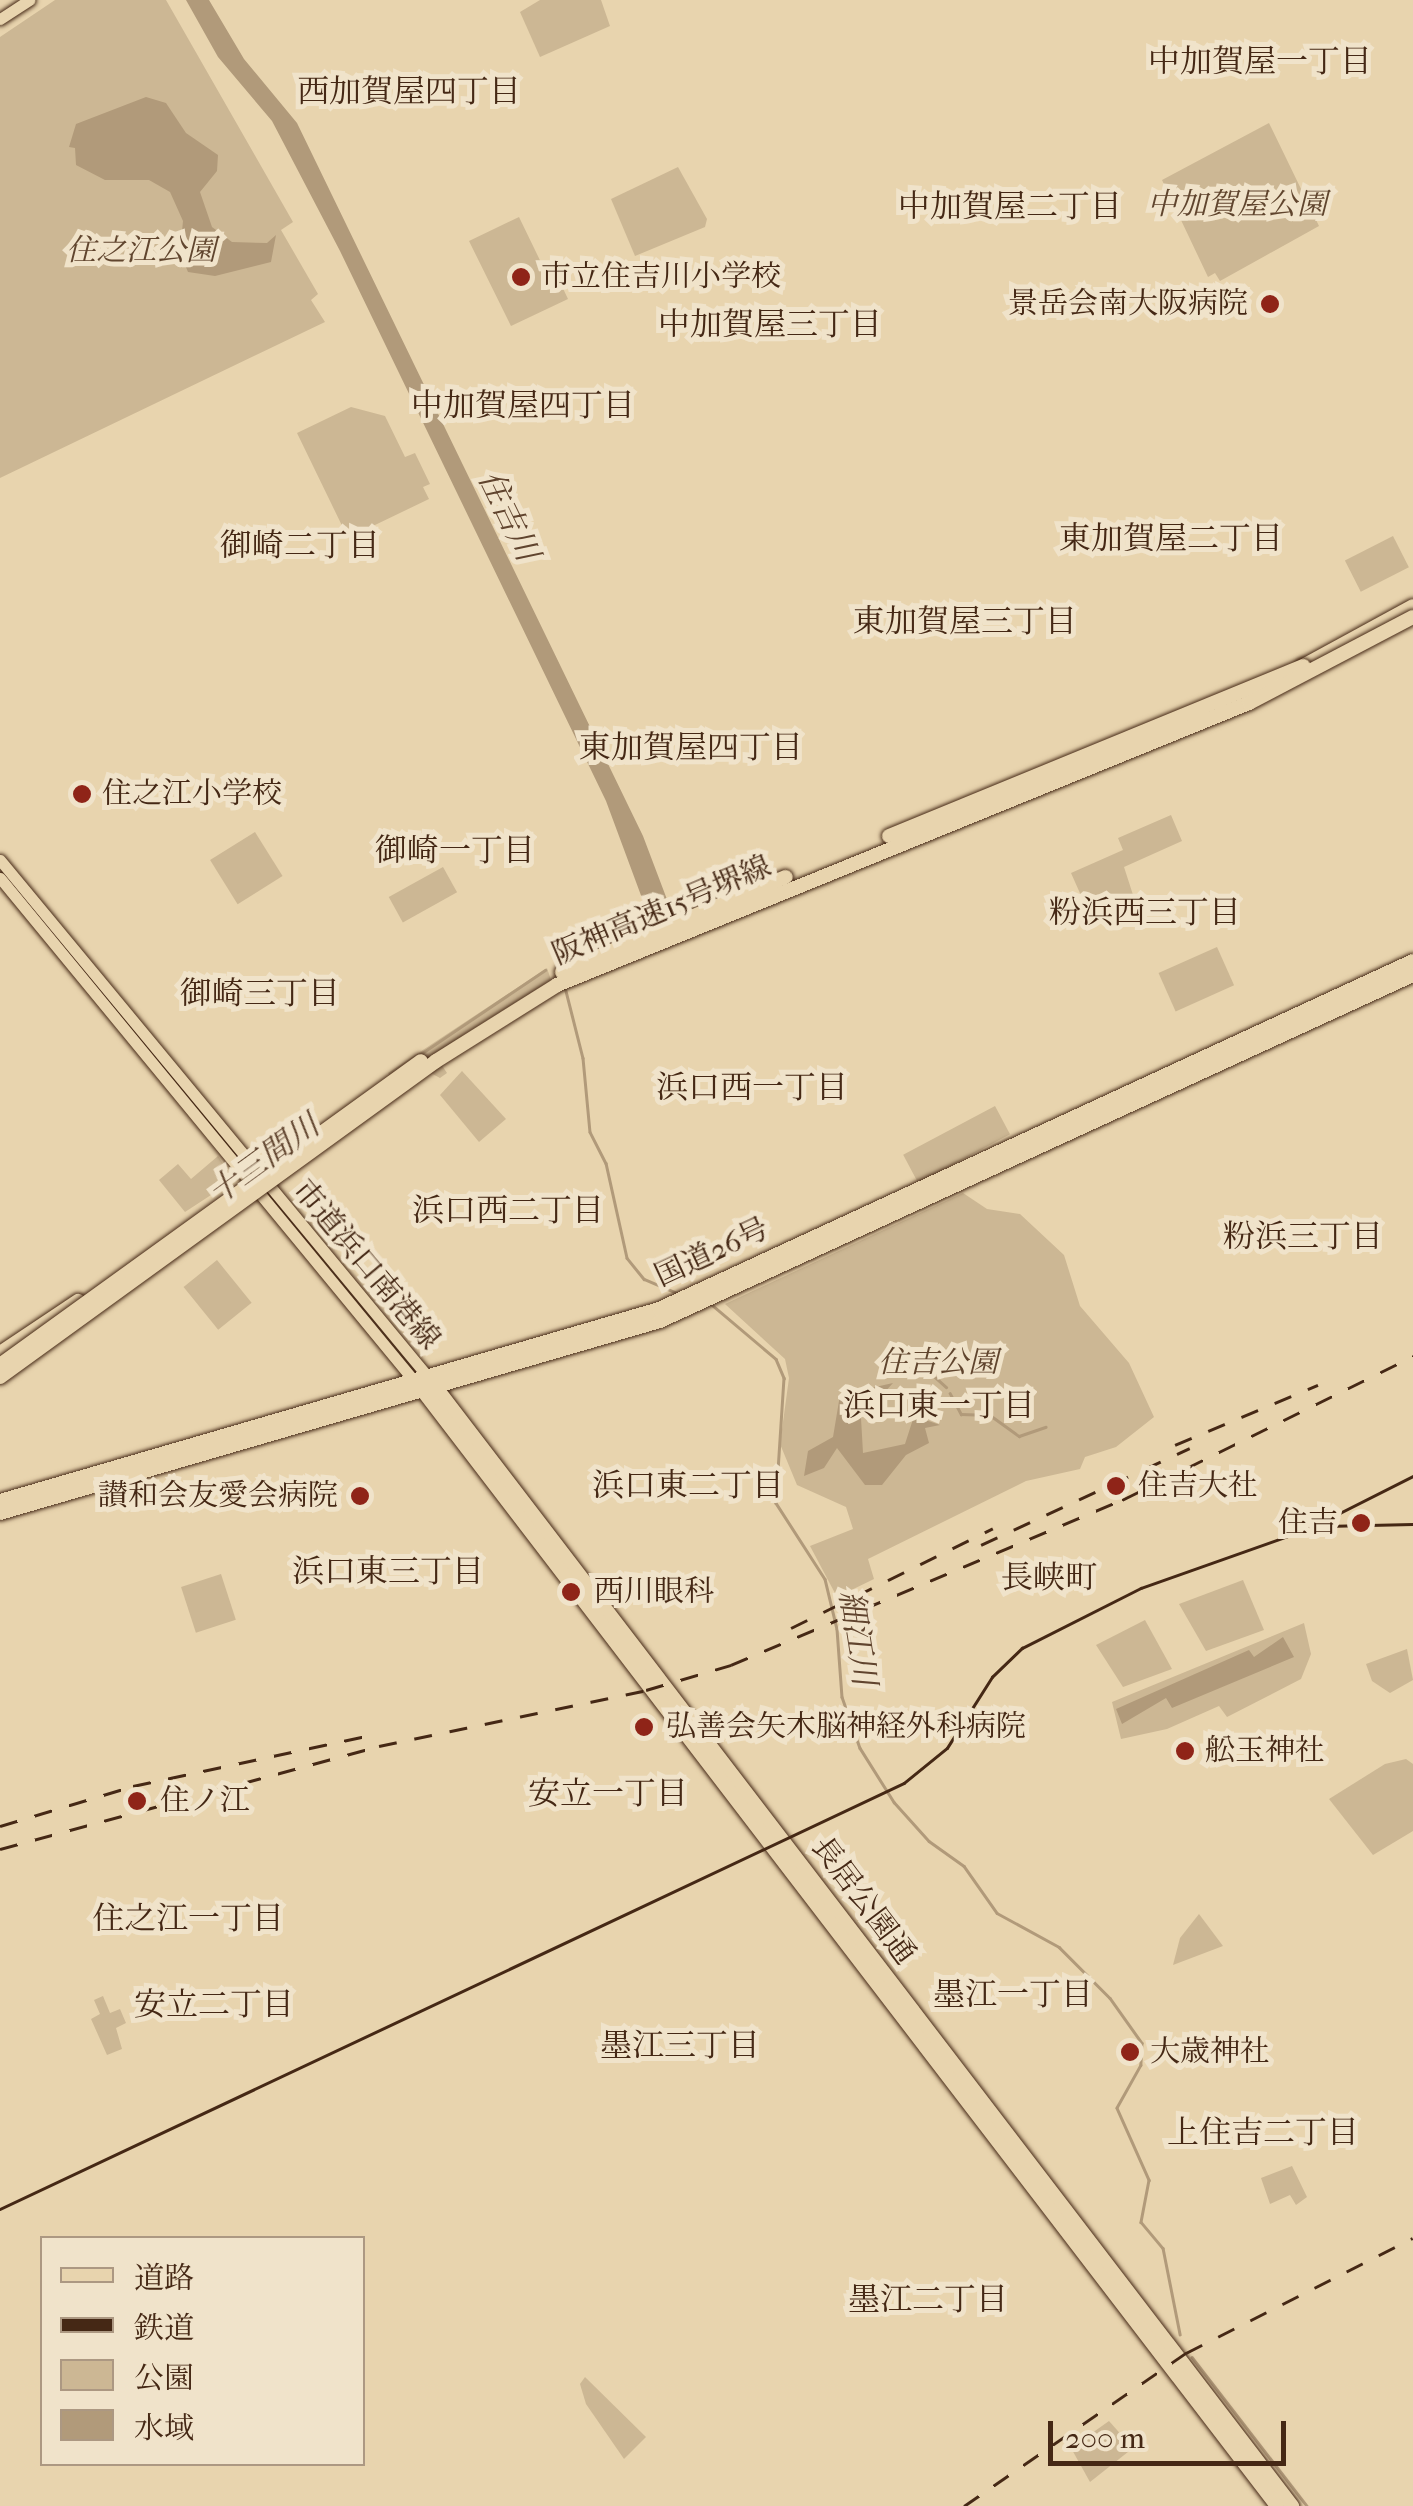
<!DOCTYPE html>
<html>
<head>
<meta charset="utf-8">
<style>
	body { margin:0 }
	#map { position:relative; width:1413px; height:2506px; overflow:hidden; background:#e8d4ae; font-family:"IM FELL French Canon","Noto Serif JP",serif }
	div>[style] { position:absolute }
	.green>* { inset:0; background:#ccb794; transform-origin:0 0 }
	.water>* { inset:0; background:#b19a7a }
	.stream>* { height:2.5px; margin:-1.25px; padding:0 1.25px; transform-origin:1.25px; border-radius:1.25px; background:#b19a7a }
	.roads { filter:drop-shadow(0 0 2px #452815) drop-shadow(0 0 2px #452815) }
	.primary>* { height:11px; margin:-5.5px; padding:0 5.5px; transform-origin:5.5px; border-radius:5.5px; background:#e8d4ae }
	.highway>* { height:14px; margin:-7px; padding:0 7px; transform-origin:7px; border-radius:7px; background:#e8d4ae }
	.tram>* { height:2.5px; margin:-1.25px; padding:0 1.25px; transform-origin:1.25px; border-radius:1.25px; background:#452815 }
	.rail>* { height:2.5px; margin-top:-1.25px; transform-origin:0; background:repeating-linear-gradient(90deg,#452815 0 18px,transparent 0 36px) }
	.bridges { filter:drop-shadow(0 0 2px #452815) drop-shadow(0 0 2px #452815) }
	.highway-bridge>* { height:14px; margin:-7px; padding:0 7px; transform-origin:7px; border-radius:7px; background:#e8d4ae }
	.dots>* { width:28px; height:28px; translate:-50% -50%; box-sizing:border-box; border:5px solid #f0e3ca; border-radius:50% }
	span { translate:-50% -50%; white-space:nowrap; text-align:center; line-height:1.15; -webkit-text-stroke:10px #f0e3ca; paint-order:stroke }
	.park-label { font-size:30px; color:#60452e; font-style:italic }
	.poi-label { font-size:30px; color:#452815 }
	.left { translate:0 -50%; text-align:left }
	.right { translate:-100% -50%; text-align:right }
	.street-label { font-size:30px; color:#452815 }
	.neighbourhood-label { font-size:32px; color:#452815 }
	.water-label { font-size:32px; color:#60442e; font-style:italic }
	.legend { position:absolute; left:40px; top:2236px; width:325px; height:230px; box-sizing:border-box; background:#f0e3ca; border:2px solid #ac9882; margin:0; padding:12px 18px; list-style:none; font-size:30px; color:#452815 }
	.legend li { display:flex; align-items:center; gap:20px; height:50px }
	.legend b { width:50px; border:2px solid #ac9882 }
	.scale { position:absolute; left:1048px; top:2421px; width:238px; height:45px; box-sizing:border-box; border:5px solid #452815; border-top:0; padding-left:12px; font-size:30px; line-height:35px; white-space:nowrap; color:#452815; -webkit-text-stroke:8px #f0e3ca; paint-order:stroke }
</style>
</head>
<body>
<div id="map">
	<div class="green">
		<div style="clip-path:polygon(55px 0,166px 0,293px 222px,281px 230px,318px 294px,311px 300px,325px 322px,0 478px,0 37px)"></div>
		<div style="clip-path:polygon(540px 0,601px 0,610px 26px,540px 57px,520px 12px)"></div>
		<div style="clip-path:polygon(1269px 123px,1319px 226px,1220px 281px,1215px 273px,1208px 277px,1162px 180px)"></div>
		<div style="clip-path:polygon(678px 167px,707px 219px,705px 227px,635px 256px,611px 199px)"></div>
		<div style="clip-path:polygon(519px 217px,551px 283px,559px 280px,568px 299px,511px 326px,469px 241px)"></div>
		<div style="clip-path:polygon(351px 407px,385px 416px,405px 457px,415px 453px,430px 484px,423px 487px,429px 499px,348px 538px,297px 433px)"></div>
		<div style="left:1393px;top:536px;width:35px;height:54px;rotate:63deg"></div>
		<div style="clip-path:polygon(1171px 815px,1182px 841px,1124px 867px,1135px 901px,1124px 906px,1118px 894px,1087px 909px,1071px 873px,1123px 850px,1118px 838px)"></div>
		<div style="left:255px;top:832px;width:52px;height:53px;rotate:58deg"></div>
		<div style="left:443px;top:867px;width:29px;height:62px;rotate:61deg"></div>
		<div style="left:1217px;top:947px;width:42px;height:64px;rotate:66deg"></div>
		<div style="clip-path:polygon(547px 968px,551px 980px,463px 1035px,441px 1064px,447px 1073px,440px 1078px,429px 1072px,394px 1081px,388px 1073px)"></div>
		<div style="clip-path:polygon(462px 1071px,506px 1119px,479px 1142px,440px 1095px)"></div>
		<div style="left:995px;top:1106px;width:32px;height:104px;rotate:62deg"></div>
		<div style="clip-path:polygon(218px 1156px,234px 1180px,185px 1212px,159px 1180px,178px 1164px,191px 1179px)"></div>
		<div style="clip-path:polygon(963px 1193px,987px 1209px,1020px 1214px,1064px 1255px,1080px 1306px,1129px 1363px,1154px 1417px,1116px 1447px,1085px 1457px,1080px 1469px,1026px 1481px,868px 1559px,874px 1579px,837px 1597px,810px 1546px,853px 1529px,846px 1507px,797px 1485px,780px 1444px,789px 1378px,785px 1359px,725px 1304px)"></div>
		<div style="left:217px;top:1260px;width:55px;height:43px;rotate:51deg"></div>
		<div style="left:221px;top:1574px;width:48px;height:42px;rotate:72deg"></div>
		<div style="clip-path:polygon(1243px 1580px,1264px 1630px,1206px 1651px,1179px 1604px)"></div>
		<div style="clip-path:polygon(1145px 1620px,1172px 1669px,1123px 1687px,1096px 1645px)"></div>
		<div style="clip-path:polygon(1304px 1623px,1311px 1654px,1301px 1679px,1227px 1717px,1219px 1706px,1167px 1729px,1121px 1739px,1112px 1702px)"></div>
		<div style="clip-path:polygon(1407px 1649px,1413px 1680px,1390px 1693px,1372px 1681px,1366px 1664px)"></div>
		<div style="clip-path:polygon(1406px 1759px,1413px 1764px,1413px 1831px,1373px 1855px,1329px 1799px,1385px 1764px)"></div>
		<div style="clip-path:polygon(1199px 1914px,1223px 1946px,1173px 1965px,1180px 1938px)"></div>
		<div style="clip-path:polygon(103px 1996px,110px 2013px,120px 2009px,126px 2023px,116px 2028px,122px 2049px,107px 2055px,91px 2019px,100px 2014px,94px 2000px)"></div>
		<div style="clip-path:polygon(1292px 2166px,1307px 2197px,1296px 2205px,1290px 2195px,1270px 2204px,1261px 2178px)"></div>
		<div style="clip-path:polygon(585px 2377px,646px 2437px,624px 2459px,586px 2404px,580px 2384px)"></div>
		<div style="clip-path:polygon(1109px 2421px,1133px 2448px,1090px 2482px,1071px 2448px)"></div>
	</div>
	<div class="water">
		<div style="clip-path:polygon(186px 0,209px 0,244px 59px,297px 123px,643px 836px,671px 910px,649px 917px,606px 801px,340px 251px,272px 121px,218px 57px)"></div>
		<div style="clip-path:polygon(146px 97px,166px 103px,186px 133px,218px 155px,217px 171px,200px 192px,212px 227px,232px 242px,267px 243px,276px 235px,271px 262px,215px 276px,188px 272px,180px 253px,183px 221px,170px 192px,149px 180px,105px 180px,76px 165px,75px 148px,69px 147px,76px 124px)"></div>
		<div style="clip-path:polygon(893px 1383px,861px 1418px,863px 1453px,905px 1444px,914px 1416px,940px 1425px,925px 1428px,929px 1443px,906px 1455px,882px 1485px,865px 1485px,837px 1448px,824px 1468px,804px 1476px,808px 1451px,833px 1437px,840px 1395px)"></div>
		<div style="clip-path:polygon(1283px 1637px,1294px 1657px,1172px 1708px,1166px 1698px,1122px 1724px,1116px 1709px,1249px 1650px,1254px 1657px)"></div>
	</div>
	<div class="stream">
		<div style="left:585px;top:955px;width:86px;rotate:-29.2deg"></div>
		<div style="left:565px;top:987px;width:73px;rotate:75.8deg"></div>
		<div style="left:583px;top:1058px;width:74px;rotate:84.6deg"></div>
		<div style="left:590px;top:1132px;width:35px;rotate:63deg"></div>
		<div style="left:606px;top:1163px;width:97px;rotate:77.5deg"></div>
		<div style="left:627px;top:1258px;width:27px;rotate:51deg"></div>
		<div style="left:644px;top:1279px;width:39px;rotate:23deg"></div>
		<div style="left:419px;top:1055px;width:152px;rotate:-34deg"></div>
		<div style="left:711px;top:1304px;width:85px;rotate:40.2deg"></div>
		<div style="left:776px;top:1359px;width:21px;rotate:67deg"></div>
		<div style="left:784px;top:1378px;width:125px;rotate:93.7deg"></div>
		<div style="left:776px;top:1503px;width:90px;rotate:57.2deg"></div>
		<div style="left:825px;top:1579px;width:51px;rotate:76.5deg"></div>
		<div style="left:837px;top:1629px;width:68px;rotate:85.8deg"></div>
		<div style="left:842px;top:1697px;width:54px;rotate:70.6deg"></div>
		<div style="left:860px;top:1748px;width:64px;rotate:57.8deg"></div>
		<div style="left:894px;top:1802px;width:52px;rotate:48.1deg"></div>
		<div style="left:929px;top:1841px;width:43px;rotate:35.5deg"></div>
		<div style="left:964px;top:1866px;width:57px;rotate:54.9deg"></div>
		<div style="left:997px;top:1913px;width:71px;rotate:28.7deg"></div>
		<div style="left:1059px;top:1947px;width:72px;rotate:45deg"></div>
		<div style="left:1110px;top:1998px;width:55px;rotate:54.6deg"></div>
		<div style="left:1142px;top:2043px;width:22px;rotate:93deg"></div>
		<div style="left:1141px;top:2065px;width:49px;rotate:119.2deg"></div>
		<div style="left:1117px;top:2108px;width:79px;rotate:66deg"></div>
		<div style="left:1149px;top:2180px;width:43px;rotate:100.8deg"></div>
		<div style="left:1141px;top:2222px;width:34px;rotate:50deg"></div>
		<div style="left:1163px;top:2248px;width:88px;rotate:78.8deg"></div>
		<div style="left:900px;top:1371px;width:24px;rotate:-9deg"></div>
		<div style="left:924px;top:1367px;width:30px;rotate:42deg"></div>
		<div style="left:950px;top:1393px;width:24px;rotate:62deg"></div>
		<div style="left:961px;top:1414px;width:29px;rotate:2deg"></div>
		<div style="left:990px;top:1415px;width:36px;rotate:36deg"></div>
		<div style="left:1019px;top:1436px;width:28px;rotate:-19deg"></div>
		<div style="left:1192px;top:2357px;width:188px;rotate:52.3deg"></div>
	</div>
	<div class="roads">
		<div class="primary">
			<div style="left:0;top:19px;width:35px;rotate:-33deg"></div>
			<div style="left:0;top:860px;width:671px;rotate:50.38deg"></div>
			<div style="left:0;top:878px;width:651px;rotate:50.54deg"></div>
		</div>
		<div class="highway">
			<div style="left:1303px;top:666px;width:125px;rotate:-28.6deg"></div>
			<div style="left:0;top:1353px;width:94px;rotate:-33.7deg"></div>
			<div style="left:431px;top:1381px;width:1417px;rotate:52.57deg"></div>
			<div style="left:420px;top:1387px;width:1409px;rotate:52.55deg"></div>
			<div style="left:0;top:1501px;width:686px;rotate:-16.24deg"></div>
			<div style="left:659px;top:1309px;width:830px;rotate:-24.78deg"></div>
			<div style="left:0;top:1513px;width:687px;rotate:-16.22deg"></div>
			<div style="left:660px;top:1321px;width:829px;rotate:-24.68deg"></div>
		</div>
	</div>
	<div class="tram">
		<div style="left:1325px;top:1526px;width:88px;rotate:-1.3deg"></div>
		<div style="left:0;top:2209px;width:999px;rotate:-25.23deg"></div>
		<div style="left:904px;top:1783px;width:55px;rotate:-39.1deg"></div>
		<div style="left:947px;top:1748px;width:84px;rotate:-57.6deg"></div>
		<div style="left:992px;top:1677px;width:42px;rotate:-44deg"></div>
		<div style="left:1022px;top:1648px;width:133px;rotate:-26.8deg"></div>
		<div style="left:1141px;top:1588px;width:177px;rotate:-19.5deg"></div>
		<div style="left:1308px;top:1529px;width:118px;rotate:-26.8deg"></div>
	</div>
	<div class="rail">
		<div style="left:1175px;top:1445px;width:155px;rotate:-22.8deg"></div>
		<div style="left:981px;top:1545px;width:230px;rotate:-24.9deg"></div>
		<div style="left:791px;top:1628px;width:225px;rotate:-26.3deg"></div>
		<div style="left:0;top:1826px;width:139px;rotate:-16.7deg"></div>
		<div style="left:133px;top:1786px;width:242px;rotate:-12.1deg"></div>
		<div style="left:0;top:1849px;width:393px;rotate:-15.2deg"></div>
		<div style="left:379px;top:1746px;width:273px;rotate:-11.8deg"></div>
		<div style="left:646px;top:1690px;width:89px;rotate:-16.4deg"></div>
		<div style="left:731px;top:1665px;width:424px;rotate:-22.9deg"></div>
		<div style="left:1122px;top:1500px;width:325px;rotate:-26.3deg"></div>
		<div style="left:964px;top:2506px;width:270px;rotate:-34.6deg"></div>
		<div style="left:1186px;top:2353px;width:254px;rotate:-26.9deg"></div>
	</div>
	<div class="bridges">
		<div class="highway-bridge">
			<div style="left:889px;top:836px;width:448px;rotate:-22.3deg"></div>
			<div style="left:562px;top:972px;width:243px;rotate:-23deg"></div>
			<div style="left:0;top:1365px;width:519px;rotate:-35.83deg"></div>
			<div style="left:0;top:1377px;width:538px;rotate:-35.93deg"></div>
			<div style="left:436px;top:1061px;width:143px;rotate:-32.1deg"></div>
			<div style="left:557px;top:985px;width:747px;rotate:-22.17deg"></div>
			<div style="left:1249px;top:703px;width:185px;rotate:-27.7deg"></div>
		</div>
	</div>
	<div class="dots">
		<div style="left:521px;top:277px;background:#8f2418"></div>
		<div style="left:1270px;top:304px;background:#8f2418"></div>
		<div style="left:82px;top:794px;background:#8f2418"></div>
		<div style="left:1116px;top:1486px;background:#8f2418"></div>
		<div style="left:360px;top:1496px;background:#8f2418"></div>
		<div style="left:1361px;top:1523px;background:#8f2418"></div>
		<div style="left:571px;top:1592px;background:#8f2418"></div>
		<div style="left:644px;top:1727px;background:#8f2418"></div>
		<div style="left:1185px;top:1751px;background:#8f2418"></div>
		<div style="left:137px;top:1801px;background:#8f2418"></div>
		<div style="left:1130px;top:2052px;background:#8f2418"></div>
	</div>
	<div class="park-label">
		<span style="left:1237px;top:205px">中加賀屋公園</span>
		<span style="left:141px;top:251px">住之江公園</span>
		<span style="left:938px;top:1363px">住吉公園</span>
	</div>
	<div class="poi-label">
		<span class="left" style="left:541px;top:277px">市立住吉川小学校</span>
		<span class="right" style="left:1248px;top:304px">景岳会南大阪病院</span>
		<span class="left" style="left:102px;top:794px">住之江小学校</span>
		<span class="left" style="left:1138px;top:1486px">住吉大社</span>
		<span class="right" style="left:338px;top:1496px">讃和会友愛会病院</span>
		<span class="right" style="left:1338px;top:1523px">住吉</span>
		<span class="left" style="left:594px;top:1592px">西川眼科</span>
		<span class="left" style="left:666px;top:1727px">弘善会矢木脳神経外科病院</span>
		<span class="left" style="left:1205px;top:1751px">舩玉神社</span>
		<span class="left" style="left:160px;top:1801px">住ノ江</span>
		<span class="left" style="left:1150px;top:2052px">大歳神社</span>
	</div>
	<div class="street-label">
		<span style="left:662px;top:911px;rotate:-23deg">阪神高速15号堺線</span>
		<span style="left:712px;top:1253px;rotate:-25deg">国道26号</span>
		<span style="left:366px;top:1265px;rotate:50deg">市道浜口南港線</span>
		<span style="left:863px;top:1901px;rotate:53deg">長居公園通</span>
	</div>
	<div class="neighbourhood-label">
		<span style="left:1260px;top:62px">中加賀屋一丁目</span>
		<span style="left:409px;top:92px">西加賀屋四丁目</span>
		<span style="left:1010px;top:207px">中加賀屋二丁目</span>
		<span style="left:770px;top:325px">中加賀屋三丁目</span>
		<span style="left:523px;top:406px">中加賀屋四丁目</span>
		<span style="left:1171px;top:539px">東加賀屋二丁目</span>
		<span style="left:300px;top:546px">御崎二丁目</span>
		<span style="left:965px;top:622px">東加賀屋三丁目</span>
		<span style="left:691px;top:748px">東加賀屋四丁目</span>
		<span style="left:455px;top:851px">御崎一丁目</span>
		<span style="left:1145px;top:913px">粉浜西三丁目</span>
		<span style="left:260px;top:994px">御崎三丁目</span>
		<span style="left:752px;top:1088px">浜口西一丁目</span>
		<span style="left:508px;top:1211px">浜口西二丁目</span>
		<span style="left:1303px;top:1237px">粉浜三丁目</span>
		<span style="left:939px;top:1406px">浜口東一丁目</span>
		<span style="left:688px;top:1486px">浜口東二丁目</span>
		<span style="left:388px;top:1572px">浜口東三丁目</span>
		<span style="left:1049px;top:1578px">長峡町</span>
		<span style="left:608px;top:1794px">安立一丁目</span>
		<span style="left:188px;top:1919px">住之江一丁目</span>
		<span style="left:1013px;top:1995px">墨江一丁目</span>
		<span style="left:214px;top:2005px">安立二丁目</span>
		<span style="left:680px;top:2046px">墨江三丁目</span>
		<span style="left:1263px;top:2133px">上住吉二丁目</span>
		<span style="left:928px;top:2300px">墨江二丁目</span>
	</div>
	<div class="water-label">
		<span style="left:508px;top:516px;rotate:64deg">住吉川</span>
		<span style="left:264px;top:1160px;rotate:-36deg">十三間川</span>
		<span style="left:857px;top:1638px;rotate:81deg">細江川</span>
	</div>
	<ul class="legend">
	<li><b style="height:12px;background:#e8d4ae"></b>道路</li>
	<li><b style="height:12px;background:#452815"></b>鉄道</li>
	<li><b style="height:28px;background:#ccb794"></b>公園</li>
	<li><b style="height:28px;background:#b19a7a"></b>水域</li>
	</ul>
	<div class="scale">200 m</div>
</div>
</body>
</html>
